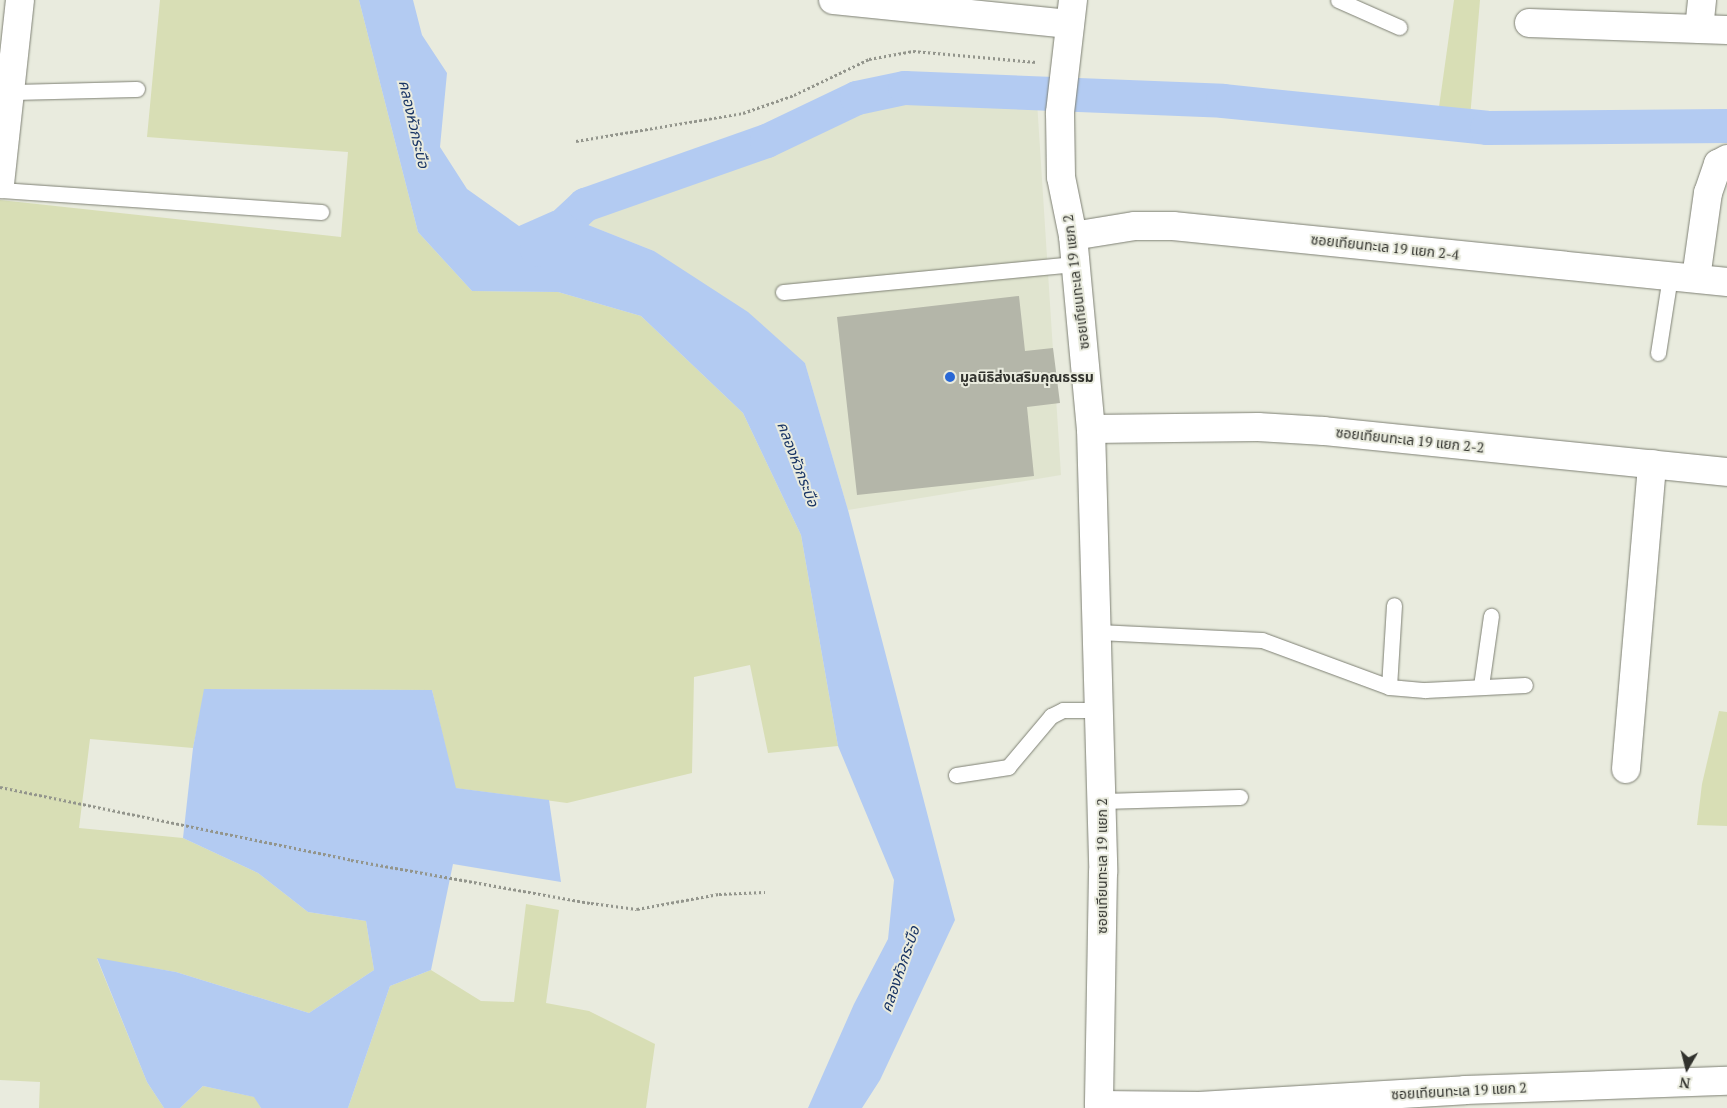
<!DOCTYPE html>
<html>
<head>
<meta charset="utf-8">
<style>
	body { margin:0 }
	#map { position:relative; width:1727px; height:1108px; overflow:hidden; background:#e9ebde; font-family:"PT Serif","Noto Sans Thai",serif }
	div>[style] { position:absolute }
	.built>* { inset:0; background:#e0e4cf }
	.green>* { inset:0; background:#d8deb5 }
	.water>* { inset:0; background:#b3cbf2 }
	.canal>* { height:34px; margin:-17px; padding:0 17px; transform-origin:17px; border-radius:17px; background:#b3cbf2 }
	.building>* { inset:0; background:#b4b6a9 }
	.path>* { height:3px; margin-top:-1.5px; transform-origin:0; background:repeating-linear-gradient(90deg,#93958c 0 2.5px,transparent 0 5px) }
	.roads { filter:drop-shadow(0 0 1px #7e8074) drop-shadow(0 0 1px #7e8074) }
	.service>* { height:15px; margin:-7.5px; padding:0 7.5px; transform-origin:7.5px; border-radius:7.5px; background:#fff }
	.minor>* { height:28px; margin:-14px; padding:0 14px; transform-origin:14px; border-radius:14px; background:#fff }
	.dots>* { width:14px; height:14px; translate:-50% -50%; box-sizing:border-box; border:2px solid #e9ebde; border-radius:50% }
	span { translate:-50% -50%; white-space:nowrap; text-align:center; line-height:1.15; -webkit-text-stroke:4px #e9ebde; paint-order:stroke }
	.street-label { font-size:14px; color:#31322d }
	.poi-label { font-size:14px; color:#31322d; font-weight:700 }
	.left { translate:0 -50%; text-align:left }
	.water-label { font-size:15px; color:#183464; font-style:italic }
	.north { position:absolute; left:1662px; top:1043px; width:50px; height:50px; -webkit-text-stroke:4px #e9ebde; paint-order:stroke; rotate:188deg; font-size:14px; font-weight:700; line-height:20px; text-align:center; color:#31322d }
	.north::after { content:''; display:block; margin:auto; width:18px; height:22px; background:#31322d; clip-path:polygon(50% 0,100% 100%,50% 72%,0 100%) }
</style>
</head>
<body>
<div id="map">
	<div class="built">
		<div style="clip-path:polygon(918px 81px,1036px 86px,1061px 475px,848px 510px,805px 363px,654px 251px,553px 211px,652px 164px,743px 137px,876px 82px)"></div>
	</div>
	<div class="green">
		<div style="clip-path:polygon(160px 0,359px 0,418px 232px,472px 291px,558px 292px,641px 316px,743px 413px,801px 535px,838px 746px,768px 753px,750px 665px,694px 677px,692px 773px,567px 803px,455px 788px,432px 690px,205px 689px,193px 748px,90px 739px,79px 828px,183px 838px,258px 873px,308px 912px,366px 921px,374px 970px,309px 1013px,176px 972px,97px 959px,147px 1082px,164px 1108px,39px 1108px,40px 1082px,0 1080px,0 200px,341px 237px,348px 152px,147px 137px)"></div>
		<div style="clip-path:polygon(1454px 0,1480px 0,1470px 118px,1439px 107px)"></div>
		<div style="clip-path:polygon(1719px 711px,1727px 712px,1727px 826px,1697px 825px,1702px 784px)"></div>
		<div style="clip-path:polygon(526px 904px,559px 910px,546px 1003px,589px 1011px,655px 1044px,646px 1108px,348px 1108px,390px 986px,431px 970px,481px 1001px,514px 1002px)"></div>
		<div style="clip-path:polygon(203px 1086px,255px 1097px,261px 1108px,180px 1108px)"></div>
	</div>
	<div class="water">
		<div style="clip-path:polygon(359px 0,413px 0,422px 35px,447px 73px,440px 147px,467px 189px,519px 226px,553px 211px,654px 251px,748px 312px,805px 363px,848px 510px,955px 920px,880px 1080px,862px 1108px,808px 1108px,854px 1004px,888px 939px,894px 880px,838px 746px,801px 535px,743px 413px,641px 316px,558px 292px,472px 291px,418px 232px)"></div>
		<div style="clip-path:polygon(204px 689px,432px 690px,456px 788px,549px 800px,561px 882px,453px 864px,431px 970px,390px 986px,348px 1108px,261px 1108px,254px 1097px,203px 1086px,180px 1108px,164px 1108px,147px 1082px,97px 958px,176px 972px,309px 1013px,374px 970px,366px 921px,308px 912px,258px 873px,183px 838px,193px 748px)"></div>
	</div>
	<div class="canal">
		<div style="left:537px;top:250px;width:66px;rotate:-43.2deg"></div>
		<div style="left:585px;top:205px;width:193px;rotate:-19.4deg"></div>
		<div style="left:767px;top:141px;width:100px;rotate:-25.5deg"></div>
		<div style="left:857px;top:98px;width:49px;rotate:-11.8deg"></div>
		<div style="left:905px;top:88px;width:318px;rotate:2.3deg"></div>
		<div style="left:1223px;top:101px;width:265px;rotate:5.8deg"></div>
		<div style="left:1487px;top:128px;width:240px;rotate:-0.5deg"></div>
	</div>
	<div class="building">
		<div style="clip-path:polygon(1019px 296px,1025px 351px,1053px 348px,1060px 403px,1027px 407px,1034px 476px,857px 495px,837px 317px)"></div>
	</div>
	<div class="path">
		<div style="left:576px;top:141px;width:169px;rotate:-9.5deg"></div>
		<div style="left:743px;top:113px;width:54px;rotate:-19.4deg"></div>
		<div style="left:794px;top:95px;width:83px;rotate:-25.6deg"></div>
		<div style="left:869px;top:59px;width:45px;rotate:-10.3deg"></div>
		<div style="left:913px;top:51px;width:124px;rotate:5.1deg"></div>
		<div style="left:0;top:787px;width:359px;rotate:11.7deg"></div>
		<div style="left:351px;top:860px;width:244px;rotate:10.2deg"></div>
		<div style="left:591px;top:903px;width:46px;rotate:7.4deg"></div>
		<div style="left:637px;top:909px;width:83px;rotate:-10.4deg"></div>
		<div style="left:719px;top:894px;width:46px;rotate:-2.5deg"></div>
	</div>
	<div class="roads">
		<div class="service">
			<div style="left:1338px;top:0;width:67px;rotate:23.9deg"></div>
			<div style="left:11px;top:92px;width:126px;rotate:-1.4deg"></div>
			<div style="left:0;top:190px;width:322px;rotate:3.9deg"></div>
			<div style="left:783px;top:292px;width:293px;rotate:-5.5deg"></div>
			<div style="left:1658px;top:353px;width:78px;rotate:-81.1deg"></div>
			<div style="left:1098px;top:632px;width:164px;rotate:2.8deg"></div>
			<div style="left:1262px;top:640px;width:135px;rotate:20.3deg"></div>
			<div style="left:1389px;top:687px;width:36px;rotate:5deg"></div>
			<div style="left:1425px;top:690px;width:100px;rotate:-2.9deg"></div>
			<div style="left:1481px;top:686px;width:71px;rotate:-81.9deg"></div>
			<div style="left:1389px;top:687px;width:82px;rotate:-86.5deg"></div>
			<div style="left:956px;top:775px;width:53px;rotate:-8.7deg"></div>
			<div style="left:1008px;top:767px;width:67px;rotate:-49.9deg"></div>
			<div style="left:1051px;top:716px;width:13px;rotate:-27deg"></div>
			<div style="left:1063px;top:710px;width:37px"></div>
			<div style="left:1102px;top:801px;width:138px;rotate:-1.7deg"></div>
		</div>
		<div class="minor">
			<div style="left:833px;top:0;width:238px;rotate:5.8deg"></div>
			<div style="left:1073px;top:0;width:114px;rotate:96.6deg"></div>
			<div style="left:1060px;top:113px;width:64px;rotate:89.1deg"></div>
			<div style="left:1061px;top:177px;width:60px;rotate:78.5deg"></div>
			<div style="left:1073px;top:236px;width:194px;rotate:84.7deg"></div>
			<div style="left:1091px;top:429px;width:443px;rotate:88.4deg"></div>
			<div style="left:1103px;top:872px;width:233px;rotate:91deg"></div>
			<div style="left:1099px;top:1105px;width:100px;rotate:0.6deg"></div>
			<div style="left:1199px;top:1106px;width:266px;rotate:-3.4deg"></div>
			<div style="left:1465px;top:1090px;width:262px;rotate:-2deg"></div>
			<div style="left:1529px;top:23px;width:198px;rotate:2deg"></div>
			<div style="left:1699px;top:29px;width:29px;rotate:-84deg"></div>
			<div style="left:0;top:184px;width:185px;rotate:-83.8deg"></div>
			<div style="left:1073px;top:236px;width:63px;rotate:-9.2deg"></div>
			<div style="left:1135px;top:226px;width:38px"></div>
			<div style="left:1173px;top:226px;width:557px;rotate:5.77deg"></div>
			<div style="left:1696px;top:278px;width:86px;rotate:-82deg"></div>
			<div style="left:1708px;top:193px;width:31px;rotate:-71deg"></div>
			<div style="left:1718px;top:164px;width:10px;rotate:-29deg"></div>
			<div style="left:1091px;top:429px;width:167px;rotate:-0.7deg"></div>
			<div style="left:1258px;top:427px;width:66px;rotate:3.5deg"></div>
			<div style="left:1324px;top:431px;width:405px;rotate:5.8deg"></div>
			<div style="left:1626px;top:769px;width:306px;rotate:-85.1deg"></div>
		</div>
	</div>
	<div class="dots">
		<div style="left:950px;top:377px;background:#2968d5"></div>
	</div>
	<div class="street-label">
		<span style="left:1385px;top:247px;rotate:6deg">ซอยเทียนทะเล 19 แยก 2-4</span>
		<span style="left:1076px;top:282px;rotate:-97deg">ซอยเทียนทะเล 19 แยก 2</span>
		<span style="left:1410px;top:440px;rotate:6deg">ซอยเทียนทะเล 19 แยก 2-2</span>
		<span style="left:1102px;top:866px;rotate:-90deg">ซอยเทียนทะเล 19 แยก 2</span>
		<span style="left:1459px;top:1091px;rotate:-3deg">ซอยเทียนทะเล 19 แยก 2</span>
	</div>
	<div class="poi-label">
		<span class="left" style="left:960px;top:377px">มูลนิธิส่งเสริมคุณธรรม</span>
	</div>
	<div class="water-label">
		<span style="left:414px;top:124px;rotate:77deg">คลองหัวกระบือ</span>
		<span style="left:798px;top:464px;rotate:69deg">คลองหัวกระบือ</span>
		<span style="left:900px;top:969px;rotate:-71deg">คลองหัวกระบือ</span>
	</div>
	<div class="north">N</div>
</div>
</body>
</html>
